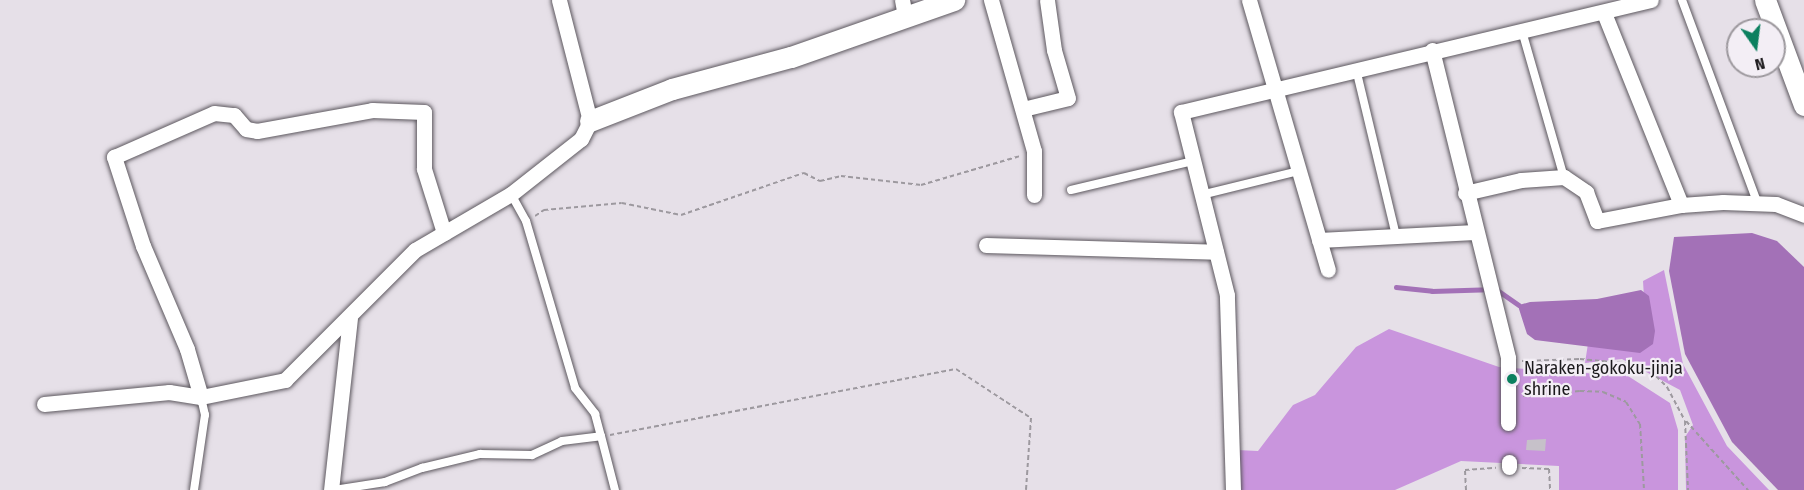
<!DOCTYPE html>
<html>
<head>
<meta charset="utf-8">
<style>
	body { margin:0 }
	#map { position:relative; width:1804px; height:490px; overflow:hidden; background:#e6e0e8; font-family:"Fira Sans Condensed",sans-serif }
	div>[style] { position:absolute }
	.forest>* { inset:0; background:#c995dd }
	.water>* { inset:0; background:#a371b7 }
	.stream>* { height:4.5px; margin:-2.25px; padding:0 2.25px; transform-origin:2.25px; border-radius:2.25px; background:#a371b7 }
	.building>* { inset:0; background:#c6c1c9 }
	.path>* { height:2px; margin-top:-1px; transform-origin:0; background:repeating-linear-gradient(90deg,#9d999f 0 4.5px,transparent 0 7.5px) }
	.roads { filter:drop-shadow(0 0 2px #5d585f) drop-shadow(0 0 2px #5d585f) }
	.lane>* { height:8px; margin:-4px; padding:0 4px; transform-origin:4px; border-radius:4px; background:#fff }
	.street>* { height:15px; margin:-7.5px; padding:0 7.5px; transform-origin:7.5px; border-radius:7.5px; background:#fff }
	.secondary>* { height:21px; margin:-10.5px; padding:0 10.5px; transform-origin:10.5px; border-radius:10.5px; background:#fff }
	.dots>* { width:16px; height:16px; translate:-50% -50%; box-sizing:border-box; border:3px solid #f3eef5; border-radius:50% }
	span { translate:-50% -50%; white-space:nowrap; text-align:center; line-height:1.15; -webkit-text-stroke:4.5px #f3eef5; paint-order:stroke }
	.poi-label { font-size:18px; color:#1b191c }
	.left { translate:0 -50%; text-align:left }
	.north { position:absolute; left:1726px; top:18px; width:60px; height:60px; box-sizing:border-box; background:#f3eef5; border:2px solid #9d999e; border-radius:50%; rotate:166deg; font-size:16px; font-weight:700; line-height:24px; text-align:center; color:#1b191c }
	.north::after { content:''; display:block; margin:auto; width:21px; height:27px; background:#0c805f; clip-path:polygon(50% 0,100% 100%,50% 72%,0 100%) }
</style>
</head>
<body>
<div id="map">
	<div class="forest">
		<div style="clip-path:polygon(1664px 270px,1683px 364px,1727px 446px,1769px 490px,1686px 490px,1685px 437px,1693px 425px,1680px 390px,1622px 359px,1585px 363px,1589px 337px,1647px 348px,1643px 281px)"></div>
		<div style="clip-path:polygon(1389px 329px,1499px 367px,1628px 376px,1670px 403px,1678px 430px,1678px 490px,1559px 490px,1559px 466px,1461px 461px,1395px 490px,1238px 490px,1237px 450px,1258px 451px,1293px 405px,1315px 395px,1356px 347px)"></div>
	</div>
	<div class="water">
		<div style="clip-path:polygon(1752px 233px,1777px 241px,1804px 267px,1804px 490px,1778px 490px,1732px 442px,1685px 354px,1669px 271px,1674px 237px)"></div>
		<div style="clip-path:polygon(1641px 290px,1649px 296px,1655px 331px,1653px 344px,1640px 353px,1535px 340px,1527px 334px,1519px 309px,1519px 305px,1530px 302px,1597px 299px)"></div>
	</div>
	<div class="stream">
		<div style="left:1396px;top:287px;width:36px;rotate:6deg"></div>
		<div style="left:1432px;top:291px;width:64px;rotate:-1.8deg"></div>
		<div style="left:1496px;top:289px;width:28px;rotate:35deg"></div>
	</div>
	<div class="building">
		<div style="clip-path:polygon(1546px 439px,1545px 451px,1526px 450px,1527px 440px)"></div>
	</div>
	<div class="path">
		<div style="left:535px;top:216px;width:11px;rotate:-34deg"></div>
		<div style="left:544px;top:210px;width:78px;rotate:-5.1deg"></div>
		<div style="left:622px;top:203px;width:60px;rotate:11.5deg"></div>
		<div style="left:681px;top:215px;width:130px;rotate:-18.9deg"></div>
		<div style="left:804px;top:173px;width:18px;rotate:27deg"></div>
		<div style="left:820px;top:181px;width:22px;rotate:-13deg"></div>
		<div style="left:841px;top:176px;width:81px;rotate:6.4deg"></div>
		<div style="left:921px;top:185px;width:103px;rotate:-16.3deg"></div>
		<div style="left:1522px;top:361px;width:58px;rotate:-2deg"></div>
		<div style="left:1580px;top:359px;width:43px;rotate:5.3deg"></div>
		<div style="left:1623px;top:363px;width:29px;rotate:16deg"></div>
		<div style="left:1651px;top:371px;width:23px;rotate:45deg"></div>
		<div style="left:1667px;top:387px;width:38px;rotate:62deg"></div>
		<div style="left:1685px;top:421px;width:69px;rotate:87.5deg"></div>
		<div style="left:1523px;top:396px;width:57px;rotate:-5deg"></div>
		<div style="left:1580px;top:391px;width:23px;rotate:2deg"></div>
		<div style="left:1603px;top:392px;width:25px;rotate:23deg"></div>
		<div style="left:1626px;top:402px;width:26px;rotate:58deg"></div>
		<div style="left:1640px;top:424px;width:66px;rotate:86.5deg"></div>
		<div style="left:1686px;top:421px;width:93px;rotate:48.1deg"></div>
		<div style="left:610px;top:435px;width:352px;rotate:-10.8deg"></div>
		<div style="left:956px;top:369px;width:90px;rotate:33.2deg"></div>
		<div style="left:1031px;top:418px;width:72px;rotate:94deg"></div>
		<div style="left:1522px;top:468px;width:27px;rotate:2deg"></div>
		<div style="left:1549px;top:469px;width:21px;rotate:87deg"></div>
		<div style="left:1466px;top:490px;width:20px;rotate:-93deg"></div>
		<div style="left:1465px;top:470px;width:31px;rotate:-4deg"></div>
	</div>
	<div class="roads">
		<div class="lane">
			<div style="left:1682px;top:0;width:215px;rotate:69.6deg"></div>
			<div style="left:1522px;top:31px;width:152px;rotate:74deg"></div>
			<div style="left:1356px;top:69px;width:172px;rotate:76.5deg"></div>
			<div style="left:1071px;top:190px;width:125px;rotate:-13.4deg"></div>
			<div style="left:511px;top:194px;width:31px;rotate:61deg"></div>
			<div style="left:526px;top:221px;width:174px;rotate:73.6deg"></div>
			<div style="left:575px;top:388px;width:33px;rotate:52deg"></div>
			<div style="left:595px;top:414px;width:23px;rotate:75deg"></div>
			<div style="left:1201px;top:195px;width:101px;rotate:-13.8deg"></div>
			<div style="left:194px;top:490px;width:76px;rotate:-81.7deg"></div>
			<div style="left:205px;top:415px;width:18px;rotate:-103deg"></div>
			<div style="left:334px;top:490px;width:52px;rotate:-8.9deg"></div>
			<div style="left:385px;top:482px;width:40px;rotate:-21deg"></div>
			<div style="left:422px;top:468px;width:60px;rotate:-13.6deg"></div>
			<div style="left:480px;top:454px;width:52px;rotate:1.1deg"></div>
			<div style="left:532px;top:455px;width:33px;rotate:-25deg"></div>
			<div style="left:562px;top:441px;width:39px;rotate:-7deg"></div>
			<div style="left:601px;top:436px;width:56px;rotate:75.5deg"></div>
		</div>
		<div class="street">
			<div style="left:902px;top:0;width:15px;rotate:79deg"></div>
			<div style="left:991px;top:0;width:157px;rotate:74.1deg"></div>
			<div style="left:1034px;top:151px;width:44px;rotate:90deg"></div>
			<div style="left:1249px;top:0;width:281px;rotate:73.7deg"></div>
			<div style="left:1604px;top:13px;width:207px;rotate:68.1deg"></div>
			<div style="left:1432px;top:50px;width:317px;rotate:76.1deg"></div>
			<div style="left:1508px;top:358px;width:65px;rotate:90deg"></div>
			<div style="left:1023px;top:109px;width:46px;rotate:-13.7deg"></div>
			<div style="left:1068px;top:98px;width:50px;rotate:-106.3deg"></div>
			<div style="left:1054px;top:50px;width:50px;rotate:-98deg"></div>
			<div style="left:1465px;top:193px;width:57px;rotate:-13.1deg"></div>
			<div style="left:1521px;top:180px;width:43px;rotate:-4deg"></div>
			<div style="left:1564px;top:177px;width:27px;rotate:34deg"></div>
			<div style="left:1586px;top:192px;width:31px;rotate:69deg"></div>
			<div style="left:1597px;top:221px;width:86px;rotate:-10.8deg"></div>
			<div style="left:1681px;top:205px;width:42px;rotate:-4.1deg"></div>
			<div style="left:1723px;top:202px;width:53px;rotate:2.2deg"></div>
			<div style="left:1776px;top:204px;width:30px;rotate:21deg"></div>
			<div style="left:1319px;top:240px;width:156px;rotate:-2.9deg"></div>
			<div style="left:986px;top:245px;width:230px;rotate:1.7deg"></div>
			<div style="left:201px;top:397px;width:50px;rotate:-106.3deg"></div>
			<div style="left:187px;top:349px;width:112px;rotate:-113.1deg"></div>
			<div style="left:143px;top:246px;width:94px;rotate:-108deg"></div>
			<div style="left:114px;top:157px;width:109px;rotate:-23.7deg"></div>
			<div style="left:214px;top:113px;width:20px;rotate:6deg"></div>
			<div style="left:234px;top:115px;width:18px;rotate:49deg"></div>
			<div style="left:246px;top:129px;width:11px;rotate:10deg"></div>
			<div style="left:257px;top:131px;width:117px;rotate:-10.3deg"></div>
			<div style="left:372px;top:110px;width:52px;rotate:2.2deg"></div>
			<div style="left:424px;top:112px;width:57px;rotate:90deg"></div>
			<div style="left:424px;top:169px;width:67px;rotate:72.6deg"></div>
			<div style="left:44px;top:404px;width:126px;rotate:-5.5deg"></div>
			<div style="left:169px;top:392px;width:32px;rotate:9deg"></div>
			<div style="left:201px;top:397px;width:86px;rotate:-11.4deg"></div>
			<div style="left:285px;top:380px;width:184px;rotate:-45deg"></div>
			<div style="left:415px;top:250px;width:111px;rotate:-30.3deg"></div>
			<div style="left:511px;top:194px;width:89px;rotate:-38.2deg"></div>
			<div style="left:581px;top:139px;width:20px;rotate:-63deg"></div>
			<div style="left:590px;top:121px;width:125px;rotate:-104.4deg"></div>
			<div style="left:1509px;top:462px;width:5px;rotate:90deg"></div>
			<div style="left:331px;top:490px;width:173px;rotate:-83.7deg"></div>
			<div style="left:1233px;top:490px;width:195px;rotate:-91.8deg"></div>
			<div style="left:1227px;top:295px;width:189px;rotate:-104.1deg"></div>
			<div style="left:1181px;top:112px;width:483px;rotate:-13.4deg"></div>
		</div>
		<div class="secondary">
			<div style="left:1765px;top:0;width:112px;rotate:69.6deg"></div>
			<div style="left:590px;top:121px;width:88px;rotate:-21.3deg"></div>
			<div style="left:672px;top:89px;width:123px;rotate:-15.1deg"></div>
			<div style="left:791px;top:57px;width:173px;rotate:-19.3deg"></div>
		</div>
	</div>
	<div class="dots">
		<div style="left:1512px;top:379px;background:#0c805f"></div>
	</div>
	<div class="poi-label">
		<span class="left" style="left:1524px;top:379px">Naraken-gokoku-jinja<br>shrine</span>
	</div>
	<div class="north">N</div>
</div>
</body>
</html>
